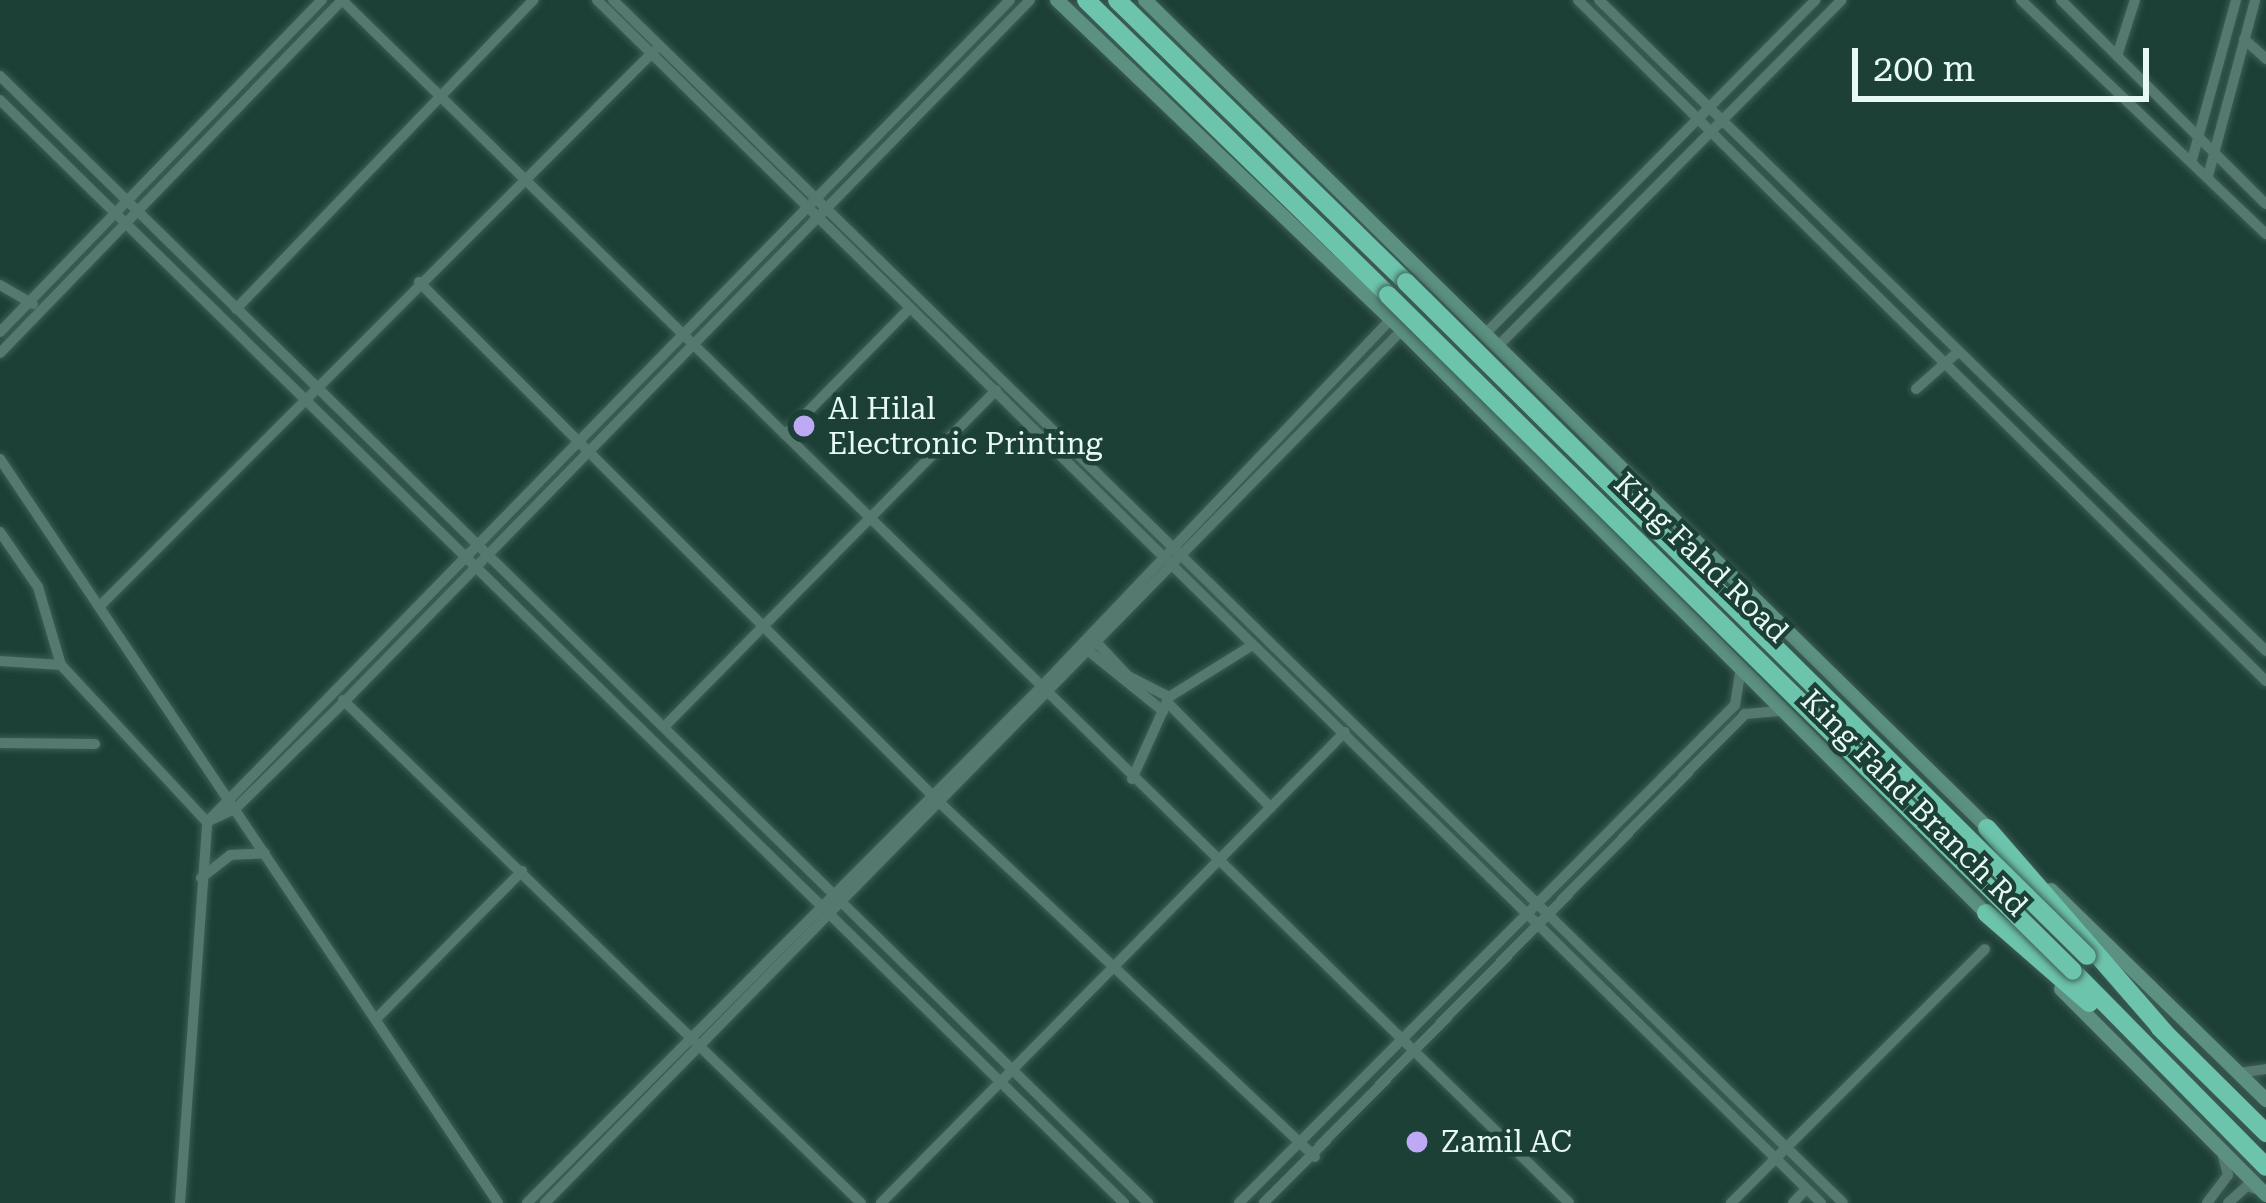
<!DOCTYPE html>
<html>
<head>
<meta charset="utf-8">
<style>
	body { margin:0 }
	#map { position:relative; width:2266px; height:1203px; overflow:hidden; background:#1c3f36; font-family:"Roboto Serif",serif }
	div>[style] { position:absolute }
	.roads { filter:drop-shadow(0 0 3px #3d5d54) drop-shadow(0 0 3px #3d5d54) }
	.minor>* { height:10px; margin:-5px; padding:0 5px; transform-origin:5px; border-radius:5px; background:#55796e }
	.secondary>* { height:14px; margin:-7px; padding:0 7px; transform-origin:7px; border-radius:7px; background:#5c9081 }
	.motorway>* { height:18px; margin:-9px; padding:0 9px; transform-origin:9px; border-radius:9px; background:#6dc4ac }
	.bridges { filter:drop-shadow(0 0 3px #3d5d54) drop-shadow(0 0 3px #3d5d54) }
	.motorway-bridge>* { height:18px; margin:-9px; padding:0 9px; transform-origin:9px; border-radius:9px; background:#6dc4ac }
	.dots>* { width:33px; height:33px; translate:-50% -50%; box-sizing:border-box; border:6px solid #1c3f36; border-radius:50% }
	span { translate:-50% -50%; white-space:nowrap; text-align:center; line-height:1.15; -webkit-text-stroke:9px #1c3f36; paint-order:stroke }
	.poi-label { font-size:30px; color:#e6f9f2 }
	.left { translate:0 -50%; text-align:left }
	.street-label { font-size:30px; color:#e6f9f2 }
	.scale { position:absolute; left:1852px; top:48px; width:297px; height:54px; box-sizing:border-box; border:6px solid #e6f9f2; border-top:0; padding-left:15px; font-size:36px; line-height:42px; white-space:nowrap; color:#e6f9f2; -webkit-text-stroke:9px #1c3f36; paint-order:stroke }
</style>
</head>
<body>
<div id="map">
	<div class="roads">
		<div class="minor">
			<div style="left:342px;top:0;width:1718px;rotate:44.43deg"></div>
			<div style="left:597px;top:0;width:1716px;rotate:44.5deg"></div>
			<div style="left:613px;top:0;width:1720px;rotate:44.36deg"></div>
			<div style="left:1578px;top:0;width:968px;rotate:44.71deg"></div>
			<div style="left:1599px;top:0;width:932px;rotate:44.3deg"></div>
			<div style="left:2021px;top:0;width:339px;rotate:43.7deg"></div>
			<div style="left:2061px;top:0;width:289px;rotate:44.9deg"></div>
			<div style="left:2244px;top:39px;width:30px;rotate:42deg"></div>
			<div style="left:2117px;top:56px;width:59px;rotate:-72.2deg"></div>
			<div style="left:0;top:76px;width:1609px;rotate:44.47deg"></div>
			<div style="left:0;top:100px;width:1575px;rotate:44.46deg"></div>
			<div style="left:2192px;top:160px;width:166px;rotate:-74.6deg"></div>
			<div style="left:2208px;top:176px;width:182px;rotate:-75deg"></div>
			<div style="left:419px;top:282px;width:735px;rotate:45deg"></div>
			<div style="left:939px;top:802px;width:517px;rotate:43.35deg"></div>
			<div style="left:0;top:285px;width:38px;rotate:30deg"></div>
			<div style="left:236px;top:309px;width:429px;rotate:-46.1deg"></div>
			<div style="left:0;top:332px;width:463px;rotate:-45.9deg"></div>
			<div style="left:1487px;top:332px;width:467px;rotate:-45.3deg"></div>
			<div style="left:1499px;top:345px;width:486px;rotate:-45.2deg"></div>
			<div style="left:0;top:353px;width:492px;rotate:-45.9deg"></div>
			<div style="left:1916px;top:389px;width:57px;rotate:-41.5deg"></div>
			<div style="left:785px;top:435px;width:175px;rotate:-45.5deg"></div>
			<div style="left:0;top:459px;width:895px;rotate:56.2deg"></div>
			<div style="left:0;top:532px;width:67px;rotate:55.4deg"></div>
			<div style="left:38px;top:587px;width:81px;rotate:73.6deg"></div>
			<div style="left:100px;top:606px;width:784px;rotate:-45.05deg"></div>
			<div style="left:1098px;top:644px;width:44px;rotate:46.8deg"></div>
			<div style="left:1128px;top:676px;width:46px;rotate:27.1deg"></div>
			<div style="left:1090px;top:652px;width:94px;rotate:38.9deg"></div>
			<div style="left:0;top:661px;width:61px;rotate:3.8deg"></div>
			<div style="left:61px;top:665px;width:214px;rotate:47.1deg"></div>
			<div style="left:343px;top:700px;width:722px;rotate:44.16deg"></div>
			<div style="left:1167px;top:702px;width:148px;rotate:45.5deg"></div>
			<div style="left:664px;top:727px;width:473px;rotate:-45.4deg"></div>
			<div style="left:0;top:743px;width:95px;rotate:0.6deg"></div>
			<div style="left:1132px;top:779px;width:90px;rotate:-65.7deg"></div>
			<div style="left:1169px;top:697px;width:97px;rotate:-31.9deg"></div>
			<div style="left:209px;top:821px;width:29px;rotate:-25deg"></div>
			<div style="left:235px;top:809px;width:154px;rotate:-44.5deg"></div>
			<div style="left:345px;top:701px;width:980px;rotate:-45.66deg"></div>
			<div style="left:201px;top:878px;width:37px;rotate:-38deg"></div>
			<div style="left:230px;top:855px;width:35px;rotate:-3deg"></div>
			<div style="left:376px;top:1019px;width:208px;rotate:-45.4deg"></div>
			<div style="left:2238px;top:1073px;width:28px;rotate:-8deg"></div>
			<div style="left:180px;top:1203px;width:382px;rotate:-85.9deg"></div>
			<div style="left:207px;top:822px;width:1149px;rotate:-45.67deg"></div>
			<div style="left:527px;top:1203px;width:727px;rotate:-45.11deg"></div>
			<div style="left:1040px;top:688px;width:509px;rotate:-46.43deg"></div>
			<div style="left:545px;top:1203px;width:1223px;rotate:-45.53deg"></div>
			<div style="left:881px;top:1203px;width:661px;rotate:-45.43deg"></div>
			<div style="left:1239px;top:1203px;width:703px;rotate:-45.12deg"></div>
			<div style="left:1735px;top:705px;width:37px;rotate:-81deg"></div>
			<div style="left:1264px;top:1203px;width:686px;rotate:-45.47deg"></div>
			<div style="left:1745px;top:714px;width:37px;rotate:-5deg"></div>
			<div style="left:1731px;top:1203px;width:359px;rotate:-45deg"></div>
			<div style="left:1793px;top:1203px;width:19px;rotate:-47deg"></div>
			<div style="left:2207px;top:1203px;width:35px;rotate:-53deg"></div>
			<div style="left:2228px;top:1175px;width:23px;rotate:-105deg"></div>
			<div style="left:2228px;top:1203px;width:25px;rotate:-42deg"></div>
			<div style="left:2247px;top:1186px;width:13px;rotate:18deg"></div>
		</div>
		<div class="secondary">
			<div style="left:1057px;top:0;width:477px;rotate:43.7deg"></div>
			<div style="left:1402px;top:330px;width:831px;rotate:44.95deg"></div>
			<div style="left:1145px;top:0;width:1187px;rotate:44.49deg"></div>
			<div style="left:2051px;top:890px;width:301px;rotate:44.3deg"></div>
			<div style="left:2061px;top:989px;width:291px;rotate:45.1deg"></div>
		</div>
		<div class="motorway">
			<div style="left:1086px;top:0;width:422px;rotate:44.3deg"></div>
			<div style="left:1117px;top:0;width:404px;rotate:44.3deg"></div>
			<div style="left:1987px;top:828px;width:271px;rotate:49deg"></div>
			<div style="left:1986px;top:913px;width:137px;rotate:41.1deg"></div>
			<div style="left:2073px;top:971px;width:275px;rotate:45.4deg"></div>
			<div style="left:2159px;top:1027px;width:151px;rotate:44.7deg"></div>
		</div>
	</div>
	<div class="bridges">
		<div class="motorway-bridge">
			<div style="left:1406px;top:282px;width:958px;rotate:44.7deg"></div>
			<div style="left:1388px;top:295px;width:962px;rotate:44.62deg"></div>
		</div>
	</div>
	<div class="dots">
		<div style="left:804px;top:426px;background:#bea9f4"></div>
		<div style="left:1417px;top:1142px;background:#bea9f4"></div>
	</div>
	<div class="poi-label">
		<span class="left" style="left:828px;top:426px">Al Hilal<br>Electronic Printing</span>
		<span class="left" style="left:1441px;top:1142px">Zamil AC</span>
	</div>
	<div class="street-label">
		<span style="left:1701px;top:558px;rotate:44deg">King Fahd Road</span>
		<span style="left:1914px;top:803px;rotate:45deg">King Fahd Branch Rd</span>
	</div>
	<div class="scale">200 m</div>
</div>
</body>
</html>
